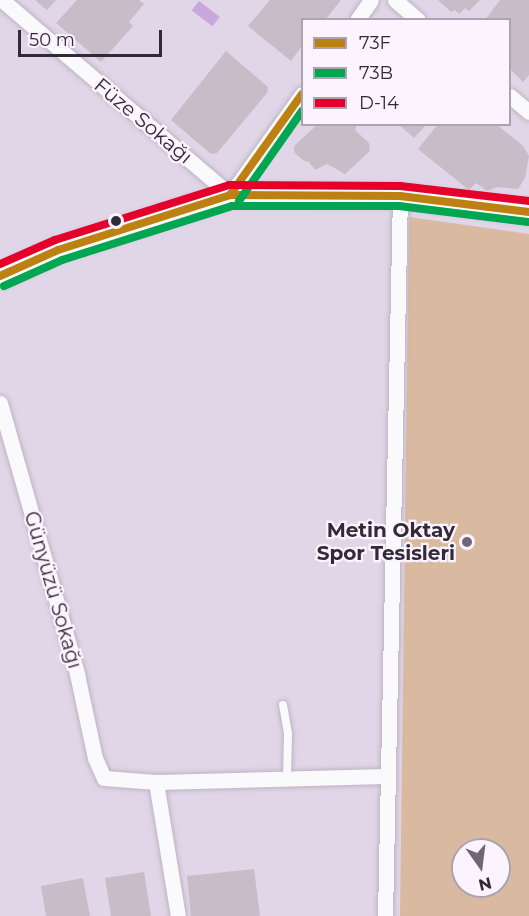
<!DOCTYPE html>
<html>
<head>
<meta charset="utf-8">
<style>
	body { margin:0 }
	#map { position:relative; width:529px; height:916px; overflow:hidden; background:#e1d5e8; font-family:Montserrat,sans-serif }
	div>[style] { position:absolute }
	.green>* { inset:0; background:#d9baa0 }
	.water>* { inset:0; background:#c8a8de; transform-origin:0 0 }
	.building>* { inset:0; background:#c8bcc9 }
	.roads { filter:drop-shadow(0 0 2px #bdb4c2) drop-shadow(0 0 2px #bdb4c2) }
	.lane>* { height:8px; margin:-4px; padding:0 4px; transform-origin:4px; border-radius:4px; background:#faf9fc }
	.street>* { height:15px; margin:-7.5px; padding:0 7.5px; transform-origin:7.5px; border-radius:7.5px; background:#faf9fc }
	.secondary>* { height:22px; margin:-11px; padding:0 11px; transform-origin:11px; border-radius:11px; background:#faf9fc }
	.bus-1>* { height:8px; margin:-4px; padding:0 4px; transform-origin:4px; border-radius:4px; background:#bc8111 }
	.bus-2>* { height:8px; margin:-4px; padding:0 4px; transform-origin:4px; border-radius:4px; background:#00a651 }
	.bus-3>* { height:8px; margin:-4px; padding:0 4px; transform-origin:4px; border-radius:4px; background:#e4002b }
	.dots>* { width:16px; height:16px; translate:-50% -50%; box-sizing:border-box; border:3px solid #fbf4ff; border-radius:50% }
	span { translate:-50% -50%; white-space:nowrap; text-align:center; line-height:1.15; -webkit-text-stroke:4.5px #fbf4ff; paint-order:stroke }
	.street-label { font-size:20px; color:#322a38 }
	.poi-label { font-size:20px; color:#322a38; font-weight:700 }
	.right { translate:-100% -50%; text-align:right }
	.legend { position:absolute; left:301px; top:18px; width:210px; height:108px; box-sizing:border-box; background:#fbf4ff; border:2px solid #aba3af; margin:0; padding:8px 10px; list-style:none; font-size:18px; color:#322a38 }
	.legend li { display:flex; align-items:center; gap:12px; height:30px }
	.legend b { width:30px; border:2px solid #aba3af }
	.north { position:absolute; left:451px; top:838px; width:60px; height:60px; box-sizing:border-box; background:#fbf4ff; border:2px solid #aba3af; border-radius:50%; rotate:166deg; font-size:16px; font-weight:700; line-height:24px; text-align:center; color:#322a38 }
	.north::after { content:''; display:block; margin:auto; width:21px; height:27px; background:#6f6676; clip-path:polygon(50% 0,100% 100%,50% 72%,0 100%) }
	.scale { position:absolute; left:18px; top:30px; width:144px; height:27px; box-sizing:border-box; border:3px solid #322a38; border-top:0; padding-left:8px; font-size:18px; line-height:21px; white-space:nowrap; color:#322a38; -webkit-text-stroke:4px #fbf4ff; paint-order:stroke }
</style>
</head>
<body>
<div id="map">
	<div class="green">
		<div style="clip-path:polygon(evenodd,409px 217px,529px 234px,529px 916px,400px 916px,409px 217px,463px 850px,499px 850px,499px 886px,463px 886px,463px 850px)"></div>
	</div>
	<div class="water">
		<div style="left:199px;top:1px;width:26px;height:12px;rotate:37deg"></div>
	</div>
	<div class="building">
		<div style="clip-path:polygon(35px 0,56px 0,47px 10px)"></div>
		<div style="clip-path:polygon(77px 0,139px 0,144px 4px,129px 22px,133px 26px,101px 62px,56px 23px)"></div>
		<div style="clip-path:polygon(270px 0,341px 0,325px 20px,302px 20px,302px 46px,291px 61px,248px 26px)"></div>
		<div style="clip-path:polygon(438px 0,480px 0,469px 11px,465px 8px,459px 14px,455px 10px,451px 12px)"></div>
		<div style="clip-path:polygon(500px 0,529px 0,529px 75px,523px 82px,510px 69px,510px 20px,485px 20px)"></div>
		<div style="clip-path:polygon(226px 51px,268px 87px,267px 93px,217px 153px,211px 154px,171px 120px)"></div>
		<div style="clip-path:polygon(318px 124px,357px 124px,355px 130px,369px 143px,370px 151px,345px 174px,327px 164px,315px 170px,309px 162px,304px 161px,294px 152px,294px 146px)"></div>
		<div style="clip-path:polygon(398px 124px,427px 124px,414px 138px)"></div>
		<div style="clip-path:polygon(438px 124px,496px 124px,523px 146px,529px 156px,525px 178px,518px 189px,497px 187px,487px 191px,476px 183px,469px 190px,418px 149px)"></div>
		<div style="clip-path:polygon(254px 869px,260px 916px,191px 916px,187px 876px)"></div>
		<div style="clip-path:polygon(144px 872px,151px 916px,111px 916px,105px 878px)"></div>
		<div style="clip-path:polygon(83px 878px,90px 916px,46px 916px,41px 886px)"></div>
	</div>
	<div class="roads">
		<div class="lane">
			<div style="left:283px;top:705px;width:29px;rotate:80deg"></div>
			<div style="left:288px;top:734px;width:45px;rotate:91.3deg"></div>
		</div>
		<div class="street">
			<div style="left:2px;top:0;width:300px;rotate:40.5deg"></div>
			<div style="left:230px;top:195px;width:124px;rotate:-54.5deg"></div>
			<div style="left:395px;top:0;width:30px;rotate:41deg"></div>
			<div style="left:357px;top:20px;width:24px;rotate:-55deg"></div>
			<div style="left:510px;top:96px;width:25px;rotate:40deg"></div>
			<div style="left:0;top:403px;width:282px;rotate:74.1deg"></div>
			<div style="left:77px;top:674px;width:86px;rotate:77.9deg"></div>
			<div style="left:95px;top:758px;width:22px;rotate:66deg"></div>
			<div style="left:104px;top:778px;width:52px;rotate:4.4deg"></div>
			<div style="left:156px;top:782px;width:231px;rotate:-1.5deg"></div>
			<div style="left:156px;top:782px;width:136px;rotate:80.7deg"></div>
			<div style="left:385px;top:916px;width:720px;rotate:-88.81deg"></div>
		</div>
		<div class="secondary">
			<div style="left:0;top:276px;width:64px;rotate:-24.1deg"></div>
			<div style="left:58px;top:250px;width:181px;rotate:-17.7deg"></div>
			<div style="left:230px;top:195px;width:170px;rotate:0.3deg"></div>
			<div style="left:400px;top:196px;width:130px;rotate:7.1deg"></div>
		</div>
	</div>
	<div class="bus-1">
		<div style="left:230px;top:195px;width:124px;rotate:-54.5deg"></div>
		<div style="left:0;top:276px;width:64px;rotate:-24.1deg"></div>
		<div style="left:58px;top:250px;width:181px;rotate:-17.7deg"></div>
		<div style="left:230px;top:195px;width:170px;rotate:0.3deg"></div>
		<div style="left:400px;top:196px;width:130px;rotate:7.1deg"></div>
	</div>
	<div class="bus-2">
		<div style="left:239px;top:201px;width:110px;rotate:-55deg"></div>
		<div style="left:4px;top:286px;width:64px;rotate:-24.1deg"></div>
		<div style="left:62px;top:260px;width:178px;rotate:-17.6deg"></div>
		<div style="left:232px;top:206px;width:167px"></div>
		<div style="left:399px;top:206px;width:130px;rotate:7.1deg"></div>
	</div>
	<div class="bus-3">
		<div style="left:0;top:264px;width:60px;rotate:-23.6deg"></div>
		<div style="left:55px;top:240px;width:182px;rotate:-17.5deg"></div>
		<div style="left:229px;top:185px;width:171px;rotate:0.3deg"></div>
		<div style="left:400px;top:186px;width:130px;rotate:6.6deg"></div>
	</div>
	<div class="dots">
		<div style="left:116px;top:221px;background:#322a38"></div>
		<div style="left:467px;top:542px;background:#6f6676"></div>
	</div>
	<div class="street-label">
		<span style="left:143px;top:121px;rotate:40deg">Füze Sokağı</span>
		<span style="left:53px;top:590px;rotate:74deg">Günyüzü Sokağı</span>
	</div>
	<div class="poi-label">
		<span class="right" style="left:455px;top:542px">Metin Oktay<br>Spor Tesisleri</span>
	</div>
	<ul class="legend">
	<li><b style="height:8px;background:#bc8111"></b>73F</li>
	<li><b style="height:8px;background:#00a651"></b>73B</li>
	<li><b style="height:8px;background:#e4002b"></b>D-14</li>
	</ul>
	<div class="north">N</div>
	<div class="scale">50 m</div>
</div>
</body>
</html>
